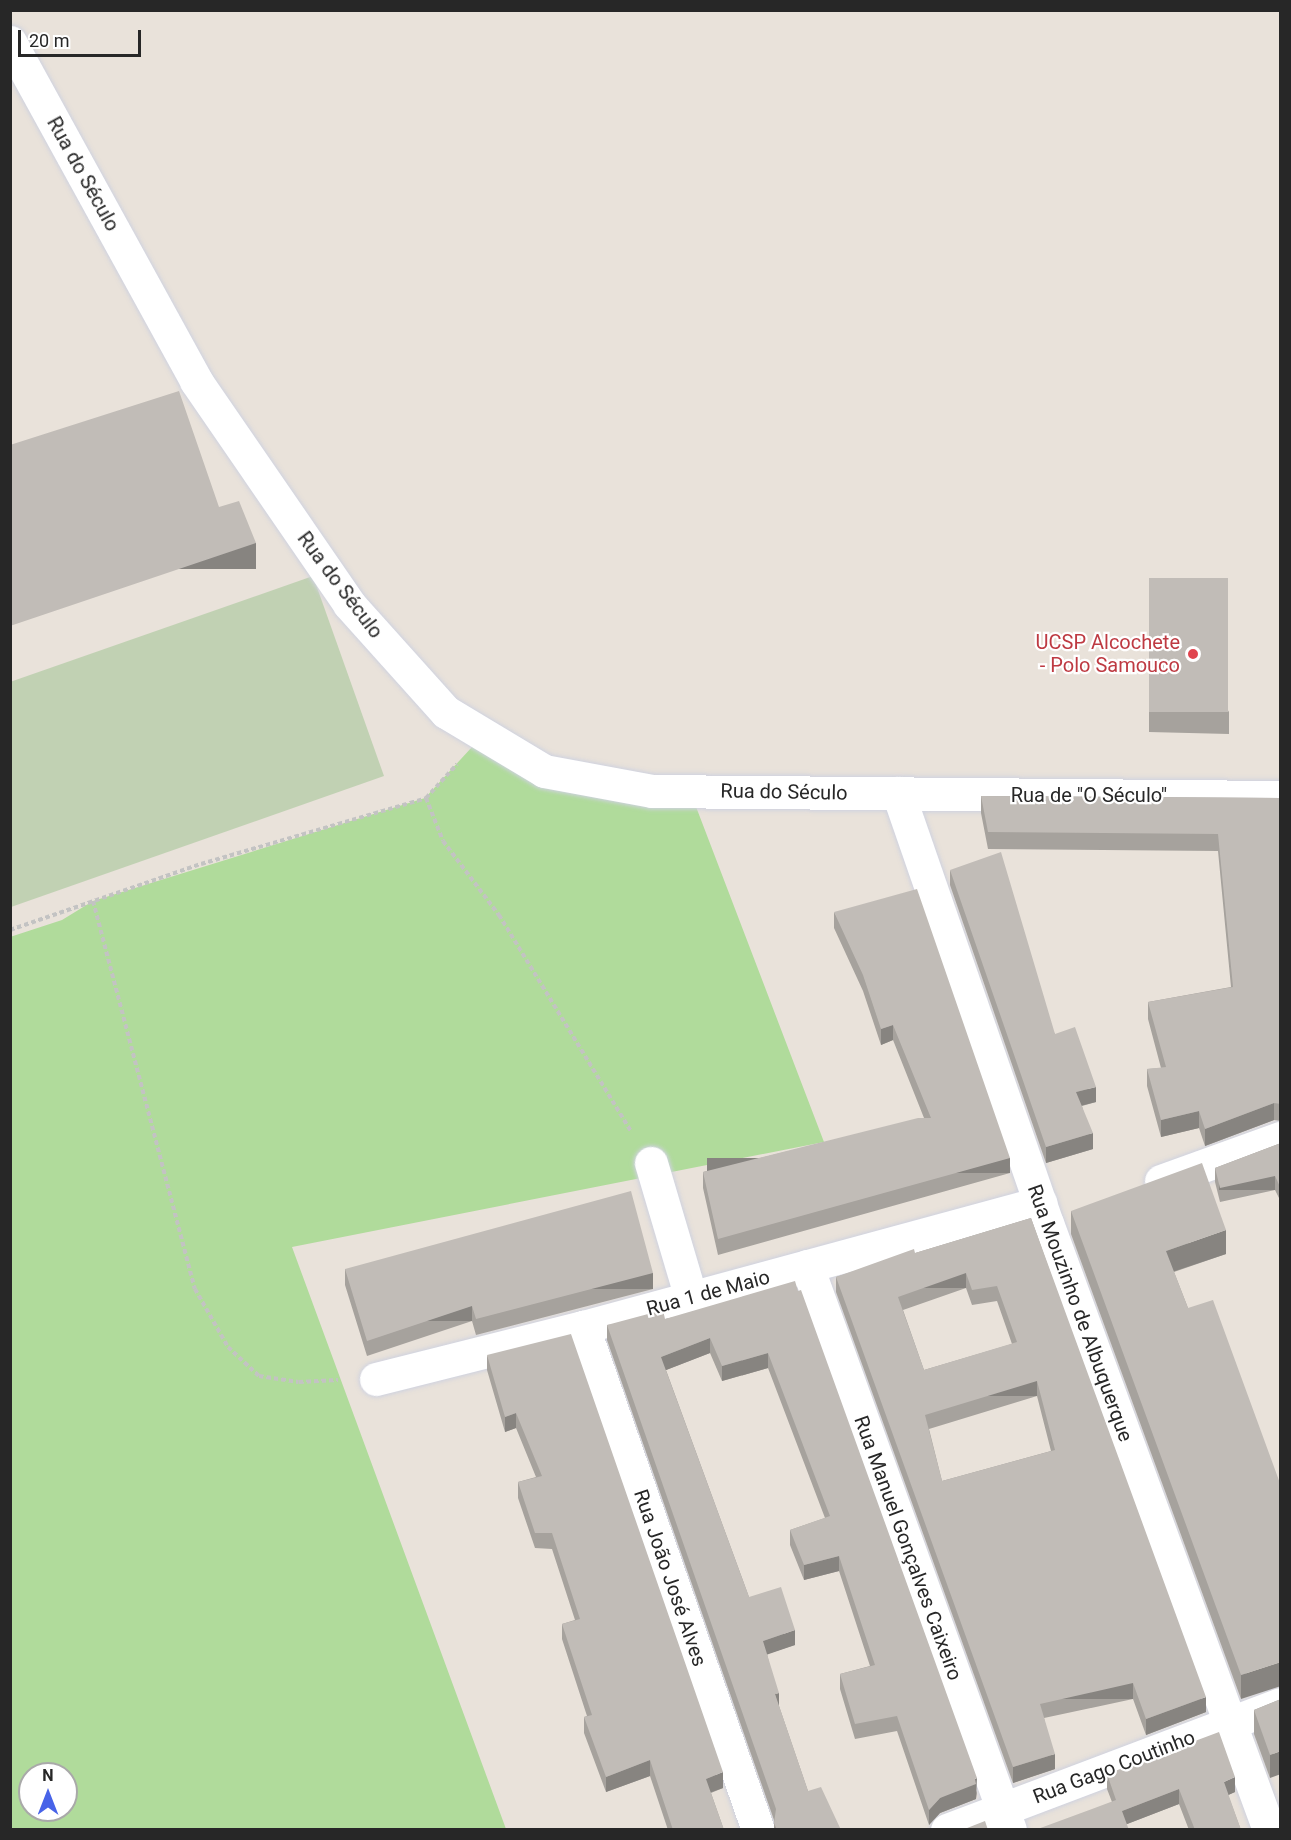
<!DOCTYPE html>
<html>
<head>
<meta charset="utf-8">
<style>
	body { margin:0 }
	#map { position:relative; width:1291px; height:1840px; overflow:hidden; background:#e9e2da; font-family:Roboto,sans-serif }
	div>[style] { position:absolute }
	.green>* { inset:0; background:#b0db9b }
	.cemetery>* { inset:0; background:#c1d1b3 }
	.path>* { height:4px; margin-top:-2px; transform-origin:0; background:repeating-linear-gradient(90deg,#c3c3c3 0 4.5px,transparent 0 7.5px) }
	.roads { filter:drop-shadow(0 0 2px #cfd2df) drop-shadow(0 0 2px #cfd2df) }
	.minor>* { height:33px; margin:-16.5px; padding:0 16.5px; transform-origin:16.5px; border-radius:16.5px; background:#fff }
	.wall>* { inset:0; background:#a6a29d }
	.shaded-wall>* { inset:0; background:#878480; transform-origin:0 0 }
	.building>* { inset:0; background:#c1bcb7; transform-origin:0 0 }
	.dots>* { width:16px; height:16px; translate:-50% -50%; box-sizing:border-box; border:3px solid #fff; border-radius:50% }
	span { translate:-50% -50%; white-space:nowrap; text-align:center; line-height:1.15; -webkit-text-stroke:4.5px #fff; paint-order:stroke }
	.street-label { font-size:20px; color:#272727 }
	.health-label { font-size:20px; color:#be3a42 }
	.right { translate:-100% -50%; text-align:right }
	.frame { position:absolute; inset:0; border:12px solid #272727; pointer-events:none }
	.north { position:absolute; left:18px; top:1762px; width:60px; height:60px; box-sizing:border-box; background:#fff; border:2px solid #a9a9a9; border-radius:50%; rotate:0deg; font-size:16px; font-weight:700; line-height:24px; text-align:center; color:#272727 }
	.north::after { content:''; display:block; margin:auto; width:21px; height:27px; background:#4863e8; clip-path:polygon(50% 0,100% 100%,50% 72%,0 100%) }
	.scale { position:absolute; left:18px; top:30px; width:123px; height:27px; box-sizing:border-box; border:3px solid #272727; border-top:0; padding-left:8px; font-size:18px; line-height:21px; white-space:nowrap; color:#272727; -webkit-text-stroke:4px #fff; paint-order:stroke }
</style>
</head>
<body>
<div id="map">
	<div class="green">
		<div style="clip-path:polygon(evenodd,484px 734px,544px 771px,690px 791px,824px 1142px,292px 1247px,506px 1829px,11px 1829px,10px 937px,62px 920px,93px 901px,425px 798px,484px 734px,30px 1774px,66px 1774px,66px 1810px,30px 1810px,30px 1774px)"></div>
	</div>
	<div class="cemetery">
		<div style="clip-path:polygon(313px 576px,384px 776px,11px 907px,10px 682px)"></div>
	</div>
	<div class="path">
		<div style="left:426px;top:798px;width:46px;rotate:68.4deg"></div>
		<div style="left:443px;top:841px;width:93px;rotate:52.9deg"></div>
		<div style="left:499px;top:915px;width:253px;rotate:58.6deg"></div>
		<div style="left:93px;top:901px;width:401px;rotate:75.3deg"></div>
		<div style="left:195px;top:1289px;width:67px;rotate:60.4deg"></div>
		<div style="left:228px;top:1347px;width:42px;rotate:43.1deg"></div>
		<div style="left:259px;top:1376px;width:40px;rotate:8.5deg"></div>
		<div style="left:299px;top:1382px;width:39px;rotate:-3deg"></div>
		<div style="left:10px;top:930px;width:202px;rotate:-19.1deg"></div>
		<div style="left:201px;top:864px;width:234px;rotate:-16.3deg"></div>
		<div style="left:426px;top:798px;width:46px;rotate:-47.6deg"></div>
	</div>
	<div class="roads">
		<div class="minor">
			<div style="left:10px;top:42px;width:387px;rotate:61.2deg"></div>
			<div style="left:196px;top:381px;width:270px;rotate:55.5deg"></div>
			<div style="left:349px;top:604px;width:145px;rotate:48.1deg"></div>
			<div style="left:446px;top:712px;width:114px;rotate:31deg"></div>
			<div style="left:544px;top:771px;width:110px;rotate:10.5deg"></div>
			<div style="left:652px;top:791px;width:628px;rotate:0.55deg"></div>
			<div style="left:898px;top:793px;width:455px;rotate:70.9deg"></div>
			<div style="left:1047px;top:1223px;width:646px;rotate:69.91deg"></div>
			<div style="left:651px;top:1163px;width:141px;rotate:73.5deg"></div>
			<div style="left:1161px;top:1181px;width:127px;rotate:-19.9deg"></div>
			<div style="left:807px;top:1266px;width:599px;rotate:70.2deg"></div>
			<div style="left:583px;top:1327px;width:533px;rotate:70.82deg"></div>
			<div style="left:376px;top:1379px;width:213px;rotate:-14.1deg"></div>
			<div style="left:583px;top:1327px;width:474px;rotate:-15.2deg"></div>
			<div style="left:947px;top:1830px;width:356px;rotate:-20.7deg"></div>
		</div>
	</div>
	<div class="wall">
		<div style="clip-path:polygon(1149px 579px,1229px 712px,1229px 734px,1149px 732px)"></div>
		<div style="clip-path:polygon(981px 796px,1281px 798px,1281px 1121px,1274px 1120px,1205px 1146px,1199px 1128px,1161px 1137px,1147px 1086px,1147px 1069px,1161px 1068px,1148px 1019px,1148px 1002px,1231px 987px,1218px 851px,988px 849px,981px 813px)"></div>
		<div style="clip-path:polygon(950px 870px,1055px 1034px,1096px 1102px,1082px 1106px,1093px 1149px,1046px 1163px,950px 885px)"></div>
		<div style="clip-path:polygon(834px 912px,1010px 1173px,718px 1255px,703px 1188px,703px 1172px,924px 1118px,893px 1040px,881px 1045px,863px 991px,834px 928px)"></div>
		<div style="clip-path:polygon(1281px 1143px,1281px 1202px,1275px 1190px,1220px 1202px,1215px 1182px,1215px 1168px)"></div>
		<div style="clip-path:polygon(1071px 1211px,1226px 1254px,1174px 1272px,1188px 1308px,1281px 1486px,1241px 1699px,1071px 1234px)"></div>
		<div style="clip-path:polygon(evenodd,1031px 1218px,1206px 1712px,1146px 1735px,1133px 1699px,1044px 1718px,1055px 1769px,1013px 1783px,836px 1292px,836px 1277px,1031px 1218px,966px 1288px,972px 1305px,997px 1301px,1012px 1344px,924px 1370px,903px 1310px,966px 1288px,1031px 1218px,1037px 1396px,1051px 1451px,942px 1481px,929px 1429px,1037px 1396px)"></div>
		<div style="clip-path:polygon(345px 1269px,653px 1289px,476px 1335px,472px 1321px,367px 1356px,345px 1285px)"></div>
		<div style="clip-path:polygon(798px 1291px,977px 1793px,976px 1799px,940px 1813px,929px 1825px,897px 1731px,855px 1739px,840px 1689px,840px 1674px,870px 1666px,839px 1571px,804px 1580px,790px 1545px,790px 1530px,825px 1518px,768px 1368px,722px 1381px,710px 1353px,666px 1370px,749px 1597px,795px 1645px,767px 1654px,779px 1706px,808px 1791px,841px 1830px,774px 1830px,774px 1820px,607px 1340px,607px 1325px,665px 1319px)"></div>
		<div style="clip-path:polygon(487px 1355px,723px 1788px,711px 1793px,724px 1830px,668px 1830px,650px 1776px,606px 1792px,584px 1733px,584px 1717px,587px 1716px,562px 1639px,562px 1624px,575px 1620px,552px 1549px,535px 1548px,518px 1498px,518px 1482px,536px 1477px,516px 1428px,505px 1432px,487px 1370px)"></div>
		<div style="clip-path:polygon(1281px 1699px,1270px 1778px,1254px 1734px,1254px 1710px)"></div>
		<div style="clip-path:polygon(1107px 1774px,1235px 1792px,1228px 1795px,1241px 1830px,1189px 1830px,1179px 1804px,1127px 1824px,1112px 1802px,1107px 1789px)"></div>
	</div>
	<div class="shaded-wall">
		<div style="left:256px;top:543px;width:26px;height:260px;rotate:90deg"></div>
		<div style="clip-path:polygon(893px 1025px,893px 1040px,881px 1045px,881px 1029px)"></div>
		<div style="clip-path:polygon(1096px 1087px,1096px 1102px,1076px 1107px,1076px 1092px)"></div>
		<div style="clip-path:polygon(1274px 1103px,1274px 1120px,1205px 1146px,1205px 1129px)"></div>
		<div style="clip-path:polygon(1199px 1111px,1199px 1128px,1161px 1137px,1161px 1120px)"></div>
		<div style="clip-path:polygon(1093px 1133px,1093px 1149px,1046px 1163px,1046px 1147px)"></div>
		<div style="left:1010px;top:1158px;width:15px;height:303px;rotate:90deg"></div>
		<div style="left:1275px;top:1176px;width:14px;height:56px;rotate:90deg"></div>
		<div style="clip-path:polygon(1226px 1230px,1226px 1254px,1166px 1274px,1166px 1251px)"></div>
		<div style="left:653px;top:1273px;width:16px;height:183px;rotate:90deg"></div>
		<div style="left:966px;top:1273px;width:15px;height:72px;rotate:90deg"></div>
		<div style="left:472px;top:1306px;width:15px;height:111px;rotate:90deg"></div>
		<div style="clip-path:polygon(710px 1338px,710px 1353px,661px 1372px,661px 1357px)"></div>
		<div style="clip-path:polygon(768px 1353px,768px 1368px,722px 1381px,722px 1366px)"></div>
		<div style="left:1037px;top:1381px;width:15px;height:117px;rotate:90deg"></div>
		<div style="clip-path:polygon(516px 1413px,516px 1428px,505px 1432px,505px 1417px)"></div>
		<div style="clip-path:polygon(839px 1556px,839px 1571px,804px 1580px,804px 1565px)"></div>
		<div style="clip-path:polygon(795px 1630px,795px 1645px,763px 1656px,763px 1641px)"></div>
		<div style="clip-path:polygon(1281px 1662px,1281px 1686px,1241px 1699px,1241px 1675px)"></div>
		<div style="left:1133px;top:1683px;width:16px;height:95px;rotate:90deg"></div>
		<div style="clip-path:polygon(779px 1693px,779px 1708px,775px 1694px)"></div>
		<div style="clip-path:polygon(1206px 1697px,1206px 1712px,1146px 1735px,1146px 1719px)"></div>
		<div style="clip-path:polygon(1281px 1751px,1281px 1774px,1270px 1778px,1270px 1755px)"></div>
		<div style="clip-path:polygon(1055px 1754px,1055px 1769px,1013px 1783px,1013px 1767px)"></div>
		<div style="clip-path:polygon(650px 1760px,650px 1776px,606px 1792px,606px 1777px)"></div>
		<div style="clip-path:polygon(723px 1772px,723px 1788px,706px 1794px,706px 1779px)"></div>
		<div style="clip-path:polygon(1235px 1777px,1235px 1792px,1224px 1797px,1224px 1782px)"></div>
		<div style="clip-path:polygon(977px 1778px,976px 1799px,940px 1813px,929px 1825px,929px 1810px,940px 1798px)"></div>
		<div style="clip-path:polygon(1179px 1789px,1179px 1804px,1122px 1826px,1122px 1811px)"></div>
	</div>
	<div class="building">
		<div style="clip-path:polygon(179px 391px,219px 507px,239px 501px,256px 543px,10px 626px,10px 445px)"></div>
		<div style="left:1228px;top:578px;width:134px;height:79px;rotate:90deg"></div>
		<div style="clip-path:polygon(981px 796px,1281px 798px,1281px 1104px,1274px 1103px,1205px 1129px,1199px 1111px,1161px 1120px,1147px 1069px,1166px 1067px,1148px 1002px,1233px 987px,1218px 834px,988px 832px)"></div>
		<div style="clip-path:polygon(1001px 852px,1055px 1034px,1075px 1027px,1096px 1087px,1076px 1092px,1093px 1133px,1046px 1147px,950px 870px)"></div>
		<div style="clip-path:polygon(917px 889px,1010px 1158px,718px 1239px,703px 1172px,918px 1118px,931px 1118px,893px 1025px,881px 1029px,863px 975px,834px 912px)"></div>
		<div style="clip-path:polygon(1281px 1143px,1281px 1189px,1275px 1176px,1220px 1188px,1215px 1168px)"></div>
		<div style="clip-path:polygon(1202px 1163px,1226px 1230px,1166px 1251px,1188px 1308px,1213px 1300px,1281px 1486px,1281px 1662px,1241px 1675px,1071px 1211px)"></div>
		<div style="clip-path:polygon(631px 1191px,653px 1273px,476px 1319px,472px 1306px,367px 1341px,345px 1269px)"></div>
		<div style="clip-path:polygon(evenodd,1031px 1218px,1206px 1697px,1146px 1719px,1133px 1683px,1040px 1704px,1055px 1754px,1013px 1767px,836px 1277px,914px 1249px,915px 1253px,1031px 1218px,966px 1273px,972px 1290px,997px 1286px,1017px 1342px,924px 1370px,898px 1297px,966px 1273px,1031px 1218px,1037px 1381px,1055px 1450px,942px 1481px,925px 1415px,1037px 1381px)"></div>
		<div style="clip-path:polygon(795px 1281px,798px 1291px,801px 1290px,977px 1778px,975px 1779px,976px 1784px,940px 1798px,929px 1810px,897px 1716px,855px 1724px,840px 1674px,875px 1665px,839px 1556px,804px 1565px,790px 1530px,830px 1516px,768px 1353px,722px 1366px,710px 1338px,661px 1357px,749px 1597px,781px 1587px,795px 1630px,763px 1641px,779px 1693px,775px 1694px,808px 1791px,821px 1787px,841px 1830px,777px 1830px,774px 1823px,776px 1809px,607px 1325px,663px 1310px,665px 1319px)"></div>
		<div style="clip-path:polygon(571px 1334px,723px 1772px,706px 1779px,724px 1830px,673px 1830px,650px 1760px,606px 1777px,584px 1717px,592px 1715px,562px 1624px,580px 1619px,552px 1533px,535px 1533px,518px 1482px,542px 1476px,516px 1413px,505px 1417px,487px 1355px)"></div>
		<div style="clip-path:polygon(1281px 1699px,1281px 1751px,1270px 1755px,1254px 1710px)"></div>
		<div style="clip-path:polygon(1219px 1732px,1235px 1777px,1224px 1782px,1241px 1830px,1195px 1830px,1179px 1789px,1122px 1811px,1129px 1830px,1035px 1830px,1116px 1800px,1107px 1774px)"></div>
		<div style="clip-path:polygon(985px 1821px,988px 1830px,962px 1830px)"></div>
	</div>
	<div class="dots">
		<div style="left:1193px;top:654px;background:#e0444e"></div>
	</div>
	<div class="street-label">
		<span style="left:83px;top:174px;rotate:61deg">Rua do Século</span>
		<span style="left:340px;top:585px;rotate:53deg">Rua do Século</span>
		<span style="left:784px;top:792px;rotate:1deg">Rua do Século</span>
		<span style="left:1089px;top:795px">Rua de "O Século"</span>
		<span style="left:708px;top:1293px;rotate:-15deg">Rua 1 de Maio</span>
		<span style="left:1080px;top:1313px;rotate:70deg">Rua Mouzinho de Albuquerque</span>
		<span style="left:908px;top:1548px;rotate:70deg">Rua Manuel Gonçalves Caixeiro</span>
		<span style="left:670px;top:1578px;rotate:71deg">Rua João José Alves</span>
		<span style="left:1114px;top:1767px;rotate:-21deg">Rua Gago Coutinho</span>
	</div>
	<div class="health-label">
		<span class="right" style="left:1180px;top:654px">UCSP Alcochete<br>- Polo Samouco</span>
	</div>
	<div class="frame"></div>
	<div class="north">N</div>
	<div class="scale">20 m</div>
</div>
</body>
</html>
